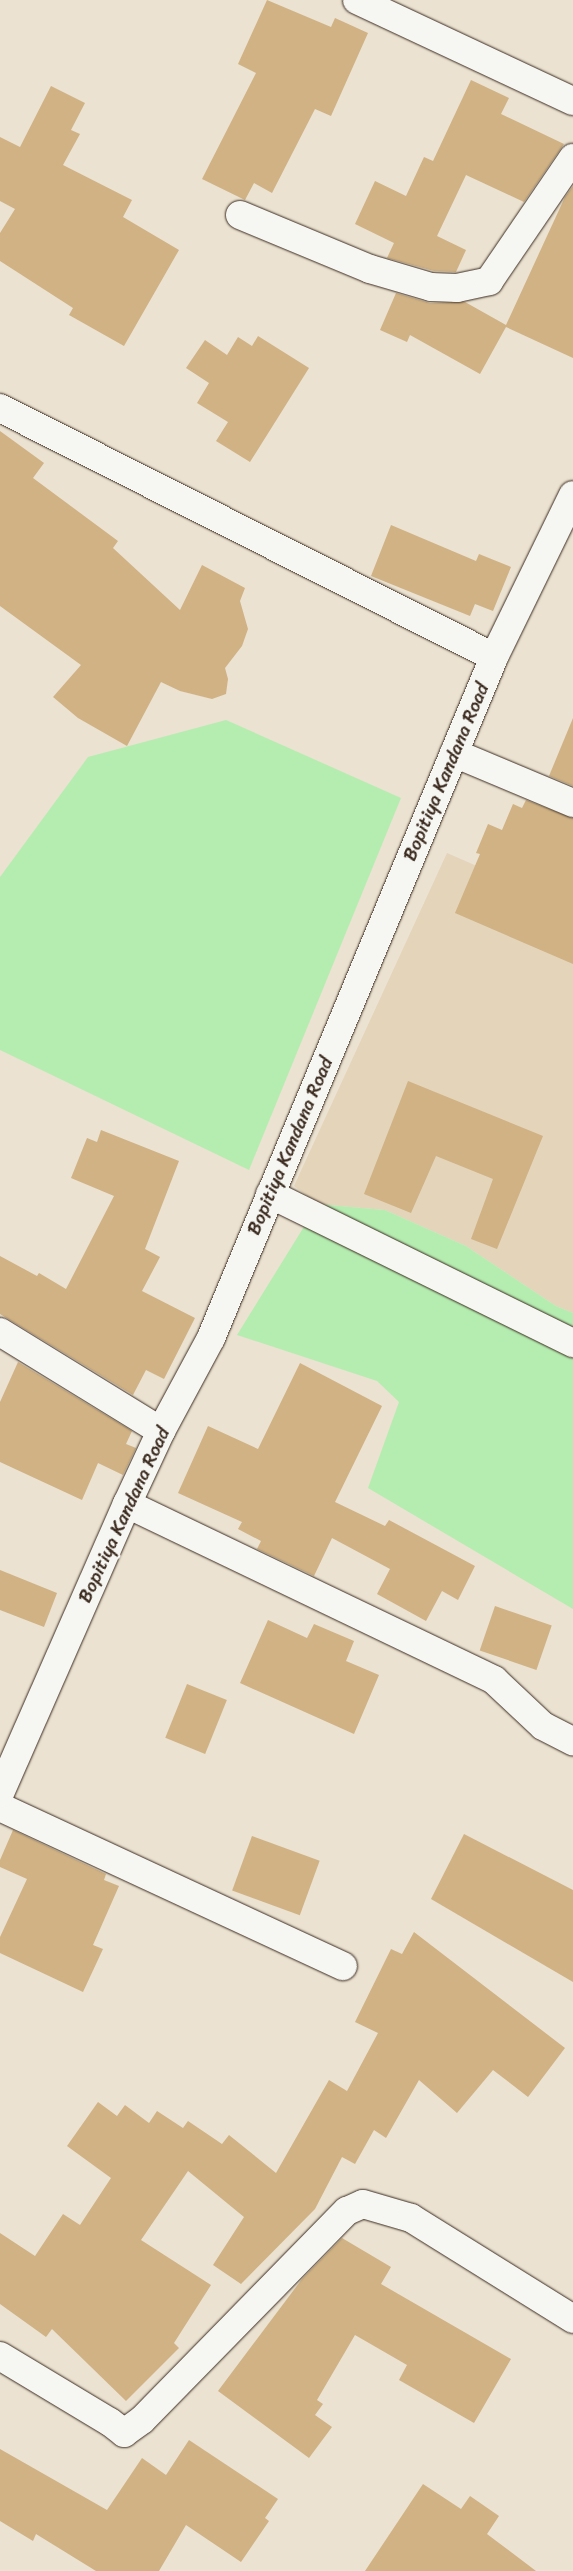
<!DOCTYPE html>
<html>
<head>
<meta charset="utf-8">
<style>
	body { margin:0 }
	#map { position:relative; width:573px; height:2571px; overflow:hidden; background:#ebe2d1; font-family:Sriracha,sans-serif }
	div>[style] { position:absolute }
	.built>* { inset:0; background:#e3d4ba }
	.green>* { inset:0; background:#b5edb1 }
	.building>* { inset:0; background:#d0b284; transform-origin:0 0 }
	.roads { filter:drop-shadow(0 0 1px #3b2a1e) drop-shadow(0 0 1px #3b2a1e) }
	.street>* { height:28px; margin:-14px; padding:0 14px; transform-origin:14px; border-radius:14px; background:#f6f6f2 }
	.secondary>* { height:28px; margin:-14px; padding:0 14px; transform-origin:14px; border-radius:14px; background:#f6f6f2 }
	span { translate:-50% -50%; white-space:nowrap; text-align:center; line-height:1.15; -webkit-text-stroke:4.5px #f6f6f2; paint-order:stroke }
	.street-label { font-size:19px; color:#3b2a1e }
</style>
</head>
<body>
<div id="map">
	<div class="built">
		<div style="clip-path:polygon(447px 853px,573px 908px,573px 1313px,556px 1306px,466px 1246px,385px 1210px,318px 1204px,294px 1186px)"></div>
	</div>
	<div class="green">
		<div style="clip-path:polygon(226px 720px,401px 798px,249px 1170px,0 1050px,0 877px,88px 757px)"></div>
		<div style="clip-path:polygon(318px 1204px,385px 1210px,466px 1246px,556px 1306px,573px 1313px,573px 1609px,368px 1488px,399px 1402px,377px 1381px,237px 1335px)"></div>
	</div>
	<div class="building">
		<div style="clip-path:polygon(267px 0,331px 27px,335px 18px,368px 33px,331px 116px,315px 109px,272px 193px,254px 183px,245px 200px,202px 179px,256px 73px,238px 64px)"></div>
		<div style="clip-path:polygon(471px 80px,509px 98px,501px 114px,564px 144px,524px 202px,466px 175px,437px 236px,466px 250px,456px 272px,434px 271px,387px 258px,394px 243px,355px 224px,375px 181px,406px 196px,424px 157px,433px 161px)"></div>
		<div style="clip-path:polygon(51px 86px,85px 103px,71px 130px,80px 134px,63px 165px,132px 200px,123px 217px,179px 250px,124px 346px,69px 315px,73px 308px,0 261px,0 233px,15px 209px,0 201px,0 137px,20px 147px)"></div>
		<div style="clip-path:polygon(573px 186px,573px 358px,506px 327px,480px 374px,410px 335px,407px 342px,380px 330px,396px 293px,430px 303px,465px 302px,506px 325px,565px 197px)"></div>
		<div style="clip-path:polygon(258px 336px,309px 368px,250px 462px,216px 441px,228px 422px,197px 403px,209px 383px,186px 368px,205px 340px,227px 355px,238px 337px,252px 346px)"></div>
		<div style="clip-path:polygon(0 431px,44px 463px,33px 478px,118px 541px,113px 548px,180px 610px,202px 565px,245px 588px,240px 601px,248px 629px,242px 646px,225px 668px,228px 679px,226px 694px,212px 699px,180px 691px,161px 682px,127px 746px,78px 718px,53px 697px,81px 665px,0 606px)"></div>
		<div style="clip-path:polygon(391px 525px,476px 561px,479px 554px,511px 567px,493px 611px,475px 604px,470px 616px,371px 576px)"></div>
		<div style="clip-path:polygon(573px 718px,573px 786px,549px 776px)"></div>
		<div style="clip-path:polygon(526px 800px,573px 818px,573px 964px,455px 913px,480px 854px,476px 853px,488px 824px,502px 830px,513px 804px,522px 808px)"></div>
		<div style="clip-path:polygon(408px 1081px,543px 1136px,497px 1249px,471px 1239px,493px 1179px,436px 1156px,411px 1213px,364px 1194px)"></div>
		<div style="clip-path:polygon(101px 1130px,179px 1161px,145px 1249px,160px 1257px,142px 1291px,195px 1318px,164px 1379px,146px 1370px,133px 1395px,0 1314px,0 1256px,37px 1276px,39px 1273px,66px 1289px,114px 1196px,71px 1178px,87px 1138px,97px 1142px)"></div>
		<div style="clip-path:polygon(18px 1362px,132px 1431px,126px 1444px,136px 1448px,123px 1475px,98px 1463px,82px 1500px,0 1462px,0 1402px)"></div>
		<div style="clip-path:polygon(300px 1363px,382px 1406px,335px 1502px,385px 1526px,389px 1520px,475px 1566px,458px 1600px,442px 1591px,426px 1621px,377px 1594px,390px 1569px,332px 1538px,314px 1576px,257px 1549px,261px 1541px,238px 1529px,242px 1522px,178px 1493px,208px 1426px,258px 1449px)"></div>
		<div style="clip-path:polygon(0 1570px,57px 1593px,44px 1627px,0 1610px)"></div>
		<div style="left:495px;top:1606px;width:60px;height:47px;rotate:19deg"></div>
		<div style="clip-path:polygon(268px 1620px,307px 1638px,314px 1624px,354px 1641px,346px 1661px,379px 1675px,354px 1734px,240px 1683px)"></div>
		<div style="left:187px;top:1684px;width:43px;height:58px;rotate:22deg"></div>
		<div style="clip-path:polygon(13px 1830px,106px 1874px,104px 1880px,119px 1886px,93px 1945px,103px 1949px,83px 1992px,0 1953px,0 1937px,27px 1879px,0 1867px,0 1860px)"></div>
		<div style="clip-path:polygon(464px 1834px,573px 1890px,573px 1982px,431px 1899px)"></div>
		<div style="left:252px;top:1836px;width:72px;height:58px;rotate:20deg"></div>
		<div style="clip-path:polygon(414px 1932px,565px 2048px,528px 2097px,493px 2070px,457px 2113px,419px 2080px,386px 2138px,374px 2130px,355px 2164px,342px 2157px,315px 2209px,241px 2284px,213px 2265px,244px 2217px,188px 2171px,141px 2240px,211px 2285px,174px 2343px,179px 2348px,126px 2401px,52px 2329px,46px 2337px,0 2304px,0 2233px,35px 2256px,63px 2214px,80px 2225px,111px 2178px,67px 2146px,98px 2102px,117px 2116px,125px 2105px,149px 2123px,157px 2111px,183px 2128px,188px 2121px,222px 2144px,229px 2135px,276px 2173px,329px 2080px,347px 2091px,378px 2033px,355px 2022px,391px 1949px,402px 1954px)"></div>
		<div style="clip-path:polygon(342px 2238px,391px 2267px,381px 2284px,511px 2359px,474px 2423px,399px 2380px,407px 2365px,355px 2335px,317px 2400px,323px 2404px,315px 2415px,332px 2427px,309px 2458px,218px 2391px,302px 2279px)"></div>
		<div style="clip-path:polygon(189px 2440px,278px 2499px,265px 2518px,269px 2521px,241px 2562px,186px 2525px,159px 2571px,96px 2571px,36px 2534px,33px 2541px,0 2521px,0 2449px,107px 2510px,142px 2458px,166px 2475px)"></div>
		<div style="clip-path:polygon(423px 2484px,461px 2509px,470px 2496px,499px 2516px,487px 2534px,536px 2571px,365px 2571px)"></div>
	</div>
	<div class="roads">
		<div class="street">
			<div style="left:357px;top:0;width:238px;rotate:25.1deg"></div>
			<div style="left:240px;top:215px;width:141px;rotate:22.6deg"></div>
			<div style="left:370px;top:269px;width:64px;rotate:16.4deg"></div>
			<div style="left:431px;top:287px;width:26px;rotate:2deg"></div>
			<div style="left:457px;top:288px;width:33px;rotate:-12deg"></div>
			<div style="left:489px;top:281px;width:149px;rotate:-55.7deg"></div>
			<div style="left:0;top:408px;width:553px;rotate:26.75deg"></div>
			<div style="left:454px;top:753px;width:129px;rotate:22.8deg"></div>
			<div style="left:270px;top:1194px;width:338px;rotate:26.2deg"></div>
			<div style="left:0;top:1332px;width:189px;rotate:31.6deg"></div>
			<div style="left:127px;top:1504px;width:407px;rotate:25.6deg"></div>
			<div style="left:494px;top:1680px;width:67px;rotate:43.2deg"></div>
			<div style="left:543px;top:1726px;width:34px;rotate:27deg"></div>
			<div style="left:0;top:1807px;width:378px;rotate:24.9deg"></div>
			<div style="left:0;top:2356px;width:128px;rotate:31deg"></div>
			<div style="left:110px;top:2422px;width:18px;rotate:38deg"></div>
			<div style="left:124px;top:2433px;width:22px;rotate:-36deg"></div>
			<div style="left:142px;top:2420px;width:293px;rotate:-45.6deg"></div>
			<div style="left:347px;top:2211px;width:17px;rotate:-24deg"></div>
			<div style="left:363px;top:2204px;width:50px;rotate:16.3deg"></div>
			<div style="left:411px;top:2218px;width:191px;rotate:31.9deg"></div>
		</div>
		<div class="secondary">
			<div style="left:0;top:1793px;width:316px;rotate:-66.3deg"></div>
			<div style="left:127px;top:1504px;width:81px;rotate:-65deg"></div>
			<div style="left:161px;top:1431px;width:106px;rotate:-61.7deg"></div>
			<div style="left:211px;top:1338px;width:737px;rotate:-67.43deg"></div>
			<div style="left:494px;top:657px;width:180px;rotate:-64deg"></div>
		</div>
	</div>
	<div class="street-label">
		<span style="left:446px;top:772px;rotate:-67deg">Bopitiya Kandana Road</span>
		<span style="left:290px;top:1146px;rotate:-67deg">Bopitiya Kandana Road</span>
		<span style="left:124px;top:1515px;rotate:-65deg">Bopitiya Kandana Road</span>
	</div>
</div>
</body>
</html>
